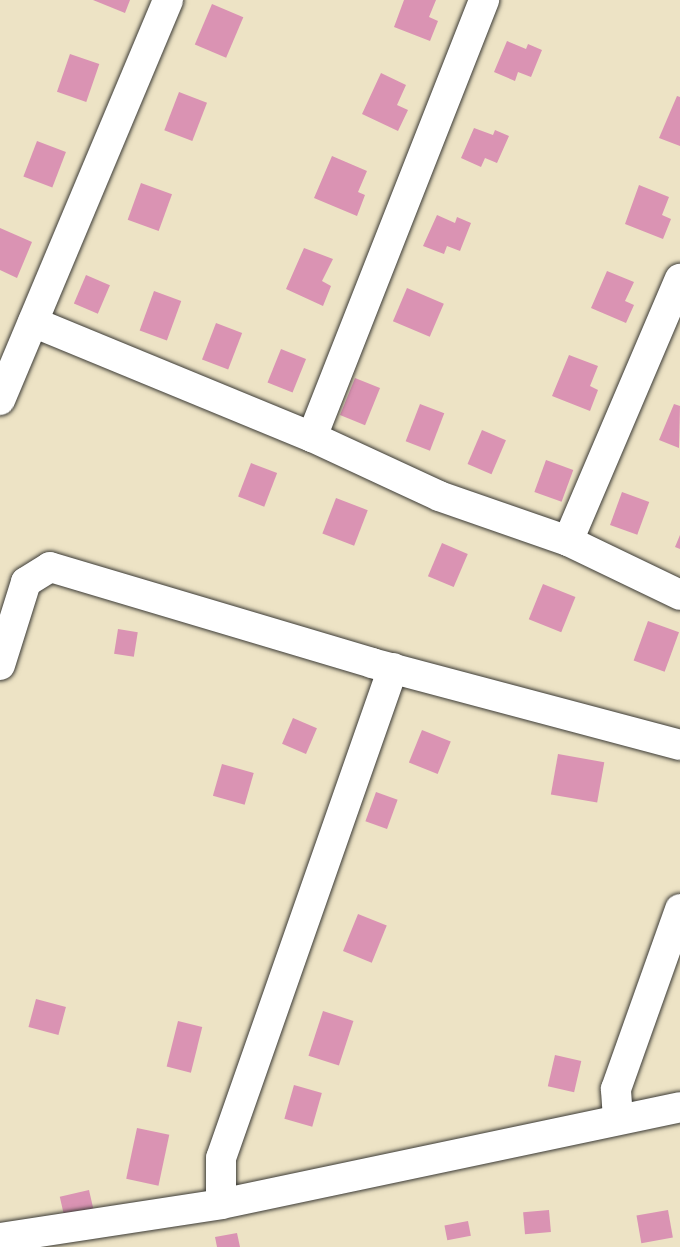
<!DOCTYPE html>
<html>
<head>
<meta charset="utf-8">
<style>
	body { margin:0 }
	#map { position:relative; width:680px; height:1247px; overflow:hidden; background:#ede3c5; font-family:Caveat,sans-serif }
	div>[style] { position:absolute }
	.building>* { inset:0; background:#da93b3; transform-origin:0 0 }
	.roads { filter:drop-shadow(0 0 2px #3b3a35) drop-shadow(0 0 2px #3b3a35) }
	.minor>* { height:30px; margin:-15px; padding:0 15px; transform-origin:15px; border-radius:15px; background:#fff }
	span { translate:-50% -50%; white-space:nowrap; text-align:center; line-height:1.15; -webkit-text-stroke:5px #f7f3e8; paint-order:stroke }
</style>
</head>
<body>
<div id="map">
	<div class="building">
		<div style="clip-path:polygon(93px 0,130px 0,125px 13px)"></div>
		<div style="clip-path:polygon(404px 0,436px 0,429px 17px,438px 21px,430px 41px,394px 27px)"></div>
		<div style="left:212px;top:4px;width:34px;height:44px;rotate:23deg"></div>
		<div style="clip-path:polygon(507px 41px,526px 49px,528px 44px,542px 50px,531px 77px,518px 72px,515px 81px,494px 72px)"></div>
		<div style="left:70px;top:54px;width:31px;height:40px;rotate:19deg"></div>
		<div style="clip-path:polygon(381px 73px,406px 85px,397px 105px,408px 110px,398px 131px,362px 114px)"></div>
		<div style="left:179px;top:92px;width:30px;height:41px;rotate:21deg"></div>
		<div style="clip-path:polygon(677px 96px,680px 97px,680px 146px,659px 138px)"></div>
		<div style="clip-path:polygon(474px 128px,493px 135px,495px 130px,509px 136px,497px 163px,485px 158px,481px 167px,461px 158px)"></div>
		<div style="left:37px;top:141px;width:31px;height:38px;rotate:21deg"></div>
		<div style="clip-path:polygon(332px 156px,367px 171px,358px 192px,365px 195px,357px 216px,314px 198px)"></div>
		<div style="left:141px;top:183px;width:33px;height:39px;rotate:20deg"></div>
		<div style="clip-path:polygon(639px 185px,669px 197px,662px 215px,671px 219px,663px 239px,625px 224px)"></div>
		<div style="clip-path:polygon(437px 215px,455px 223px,457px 217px,471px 223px,460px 251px,447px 246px,444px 254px,423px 246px)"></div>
		<div style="clip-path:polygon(0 228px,32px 242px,17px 278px,0 270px)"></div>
		<div style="clip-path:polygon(304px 248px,333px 259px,322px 281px,331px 286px,323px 306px,286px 289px)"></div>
		<div style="clip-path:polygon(607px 271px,634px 282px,625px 301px,634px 305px,626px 323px,591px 308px)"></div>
		<div style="left:86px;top:275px;width:26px;height:31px;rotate:23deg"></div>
		<div style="left:407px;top:288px;width:40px;height:36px;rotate:23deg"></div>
		<div style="left:154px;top:291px;width:29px;height:42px;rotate:20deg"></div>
		<div style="left:216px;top:323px;width:28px;height:39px;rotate:21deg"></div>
		<div style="left:281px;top:349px;width:27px;height:36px;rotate:22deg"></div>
		<div style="clip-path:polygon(569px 355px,598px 366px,590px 386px,598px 390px,590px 411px,552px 396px)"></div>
		<div style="left:355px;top:378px;width:27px;height:40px;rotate:22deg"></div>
		<div style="left:420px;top:404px;width:26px;height:40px;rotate:21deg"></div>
		<div style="clip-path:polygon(674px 404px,680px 406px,679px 448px,659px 440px)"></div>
		<div style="left:482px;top:430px;width:26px;height:37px;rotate:23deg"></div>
		<div style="left:546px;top:460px;width:29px;height:34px;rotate:20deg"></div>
		<div style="left:251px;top:463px;width:28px;height:36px;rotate:21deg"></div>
		<div style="left:622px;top:492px;width:29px;height:35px;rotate:20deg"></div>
		<div style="left:336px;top:498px;width:34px;height:38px;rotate:21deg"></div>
		<div style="clip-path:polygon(680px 535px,680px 549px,675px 547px)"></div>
		<div style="left:442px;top:543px;width:28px;height:36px;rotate:23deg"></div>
		<div style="left:543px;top:584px;width:35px;height:38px;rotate:22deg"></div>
		<div style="left:648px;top:621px;width:33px;height:42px;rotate:20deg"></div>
		<div style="left:118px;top:629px;width:20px;height:25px;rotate:9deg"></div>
		<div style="left:293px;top:718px;width:26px;height:28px;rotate:23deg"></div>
		<div style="left:422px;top:730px;width:31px;height:35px;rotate:22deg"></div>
		<div style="left:558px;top:754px;width:47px;height:41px;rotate:10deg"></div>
		<div style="left:222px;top:764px;width:33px;height:33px;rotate:16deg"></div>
		<div style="left:376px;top:792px;width:23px;height:31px;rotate:20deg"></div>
		<div style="left:358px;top:914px;width:31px;height:40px;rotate:22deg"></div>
		<div style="left:36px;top:999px;width:31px;height:29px;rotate:15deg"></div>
		<div style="left:323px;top:1011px;width:32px;height:47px;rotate:18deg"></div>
		<div style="left:178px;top:1021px;width:25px;height:47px;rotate:14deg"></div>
		<div style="left:555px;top:1055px;width:27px;height:32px;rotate:13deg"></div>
		<div style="left:294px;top:1085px;width:29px;height:35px;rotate:16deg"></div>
		<div style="left:137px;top:1128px;width:33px;height:52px;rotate:12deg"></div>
		<div style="left:89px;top:1190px;width:23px;height:30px;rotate:77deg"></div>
		<div style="left:549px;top:1210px;width:22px;height:26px;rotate:85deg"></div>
		<div style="left:668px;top:1210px;width:28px;height:32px;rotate:80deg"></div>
		<div style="left:468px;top:1221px;width:15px;height:24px;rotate:79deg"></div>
		<div style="clip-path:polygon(237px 1233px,240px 1247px,217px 1247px,215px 1237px)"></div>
	</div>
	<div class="roads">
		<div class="minor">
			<div style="left:33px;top:322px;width:302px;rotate:22.4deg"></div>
			<div style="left:312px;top:437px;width:140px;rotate:24.9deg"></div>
			<div style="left:439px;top:496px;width:137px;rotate:19.2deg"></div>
			<div style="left:568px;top:541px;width:124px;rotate:25.7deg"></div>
			<div style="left:0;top:400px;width:434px;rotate:-67.2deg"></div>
			<div style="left:312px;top:437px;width:470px;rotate:-68.5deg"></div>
			<div style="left:568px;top:541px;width:285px;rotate:-66.9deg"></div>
			<div style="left:0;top:665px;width:87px;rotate:-72.6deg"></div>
			<div style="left:26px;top:582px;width:28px;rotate:-32deg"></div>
			<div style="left:50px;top:567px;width:336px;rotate:16.6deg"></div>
			<div style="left:372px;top:663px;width:319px;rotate:14.9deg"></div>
			<div style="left:393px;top:668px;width:519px;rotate:109.34deg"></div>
			<div style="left:221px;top:1158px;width:46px;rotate:90deg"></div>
			<div style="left:221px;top:1204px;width:469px;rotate:-11.9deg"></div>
			<div style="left:618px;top:1119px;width:30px;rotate:-94deg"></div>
			<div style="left:616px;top:1089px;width:191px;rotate:-70.4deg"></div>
			<div style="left:0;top:1238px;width:224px;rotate:-8.7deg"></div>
		</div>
	</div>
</div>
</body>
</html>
